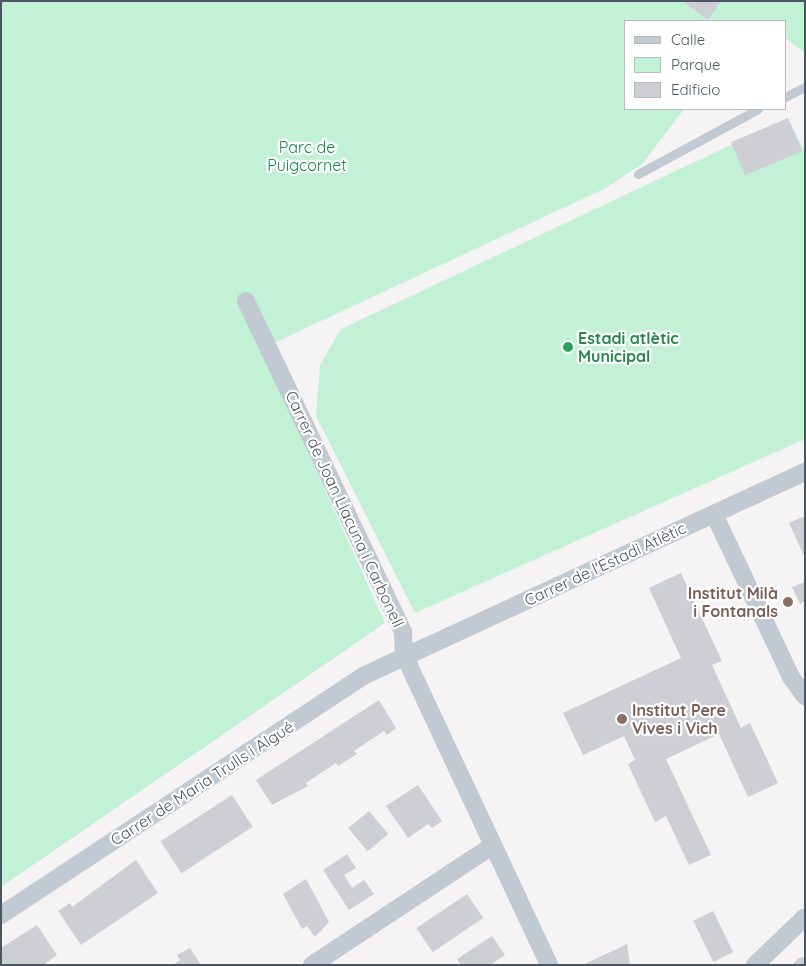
<!DOCTYPE html>
<html>
<head>
<meta charset="utf-8">
<style>
	body { margin:0 }
	#map { position:relative; width:806px; height:966px; overflow:hidden; background:#f5f3f3; font-family:Quicksand,sans-serif }
	div>[style] { position:absolute }
	.green>* { inset:0; background:#c3f1d5 }
	.building>* { inset:0; background:#cdcfd5; transform-origin:0 0 }
	.lane>* { height:9px; margin:-4.5px; padding:0 4.5px; transform-origin:4.5px; border-radius:4.5px; background:#c1cad2 }
	.street>* { height:18px; margin:-9px; padding:0 9px; transform-origin:9px; border-radius:9px; background:#c1cad2 }
	.dots>* { width:14px; height:14px; translate:-50% -50%; box-sizing:border-box; border:2px solid #fff; border-radius:50% }
	span { translate:-50% -50%; white-space:nowrap; text-align:center; line-height:1.15; -webkit-text-stroke:4.5px #fff; paint-order:stroke }
	.park-label { font-size:16px; color:#17864f }
	.leisure-label { font-size:16px; color:#27864d; font-weight:700 }
	.left { translate:0 -50%; text-align:left }
	.street-label { font-size:16px; color:#4a5661 }
	.education-label { font-size:16px; color:#785e54; font-weight:700 }
	.right { translate:-100% -50%; text-align:right }
	.frame { position:absolute; inset:0; border:2px solid #4a5661; pointer-events:none }
	.legend { position:absolute; left:624px; top:20px; width:162px; height:90px; box-sizing:border-box; background:#fff; border:1px solid #b7bbc0; margin:0; padding:6px 9px; list-style:none; font-size:15px; color:#4a5661 }
	.legend li { display:flex; align-items:center; gap:10px; height:25px }
	.legend b { width:25px; border:1px solid #b7bbc0 }
</style>
</head>
<body>
<div id="map">
	<div class="green">
		<div style="clip-path:polygon(1px 1px,805px 1px,805px 53px,785px 38px,785px 21px,625px 21px,625px 109px,684px 109px,643px 163px,606px 188px,261px 349px,385px 623px,1px 887px)"></div>
		<div style="clip-path:polygon(788px 118px,805px 152px,805px 439px,415px 613px,316px 416px,320px 365px,341px 329px)"></div>
	</div>
	<div class="building">
		<div style="clip-path:polygon(682px 1px,721px 1px,708px 20px)"></div>
		<div style="left:788px;top:118px;width:36px;height:62px;rotate:67deg"></div>
		<div style="clip-path:polygon(805px 516px,805px 558px,789px 523px)"></div>
		<div style="clip-path:polygon(681px 573px,722px 661px,712px 665px,741px 728px,750px 723px,778px 783px,748px 797px,719px 734px,666px 759px,711px 855px,689px 865px,666px 816px,655px 822px,628px 764px,635px 760px,624px 736px,583px 755px,563px 713px,681px 658px,649px 588px)"></div>
		<div style="clip-path:polygon(805px 582px,805px 601px,800px 604px,792px 587px)"></div>
		<div style="clip-path:polygon(379px 700px,396px 728px,387px 735px,384px 731px,354px 751px,357px 754px,338px 766px,336px 763px,306px 783px,308px 786px,272px 805px,256px 780px)"></div>
		<div style="clip-path:polygon(418px 785px,442px 821px,432px 828px,428px 824px,408px 838px,386px 806px)"></div>
		<div style="left:232px;top:795px;width:38px;height:85px;rotate:57deg"></div>
		<div style="left:369px;top:811px;width:30px;height:27px;rotate:50deg"></div>
		<div style="clip-path:polygon(347px 854px,356px 868px,344px 875px,352px 888px,364px 880px,374px 894px,349px 910px,323px 870px)"></div>
		<div style="clip-path:polygon(136px 860px,158px 893px,81px 945px,58px 911px,70px 903px,72px 907px)"></div>
		<div style="clip-path:polygon(306px 879px,329px 922px,315px 937px,307px 926px,302px 929px,283px 894px)"></div>
		<div style="left:467px;top:894px;width:29px;height:61px;rotate:56deg"></div>
		<div style="left:713px;top:911px;width:46px;height:22px;rotate:64deg"></div>
		<div style="clip-path:polygon(37px 925px,57px 955px,43px 965px,1px 965px,1px 948px)"></div>
		<div style="clip-path:polygon(492px 936px,505px 955px,490px 965px,461px 965px,457px 959px)"></div>
		<div style="clip-path:polygon(627px 944px,630px 965px,583px 965px)"></div>
		<div style="clip-path:polygon(190px 948px,201px 965px,173px 965px,180px 960px,177px 955px)"></div>
		<div style="clip-path:polygon(805px 957px,805px 965px,792px 965px,799px 958px)"></div>
	</div>
	<div class="lane">
		<div style="left:785px;top:97px;width:22px;rotate:-27deg"></div>
		<div style="left:638px;top:174px;width:136px;rotate:-28.4deg"></div>
	</div>
	<div class="street">
		<div style="left:246px;top:301px;width:365px;rotate:64.6deg"></div>
		<div style="left:403px;top:631px;width:24px;rotate:88deg"></div>
		<div style="left:404px;top:655px;width:342px;rotate:64.9deg"></div>
		<div style="left:714px;top:514px;width:180px;rotate:64.7deg"></div>
		<div style="left:791px;top:677px;width:24px;rotate:54deg"></div>
		<div style="left:1px;top:915px;width:434px;rotate:-33.4deg"></div>
		<div style="left:363px;top:676px;width:487px;rotate:-24.8deg"></div>
		<div style="left:312px;top:965px;width:217px;rotate:-33.5deg"></div>
		<div style="left:755px;top:965px;width:69px;rotate:-43.8deg"></div>
	</div>
	<div class="dots">
		<div style="left:568px;top:347px;background:#2e9e5b"></div>
		<div style="left:788px;top:602px;background:#8d6e63"></div>
		<div style="left:622px;top:719px;background:#8d6e63"></div>
	</div>
	<div class="park-label">
		<span style="left:307px;top:156px">Parc de<br>Puigcornet</span>
	</div>
	<div class="leisure-label">
		<span class="left" style="left:578px;top:347px">Estadi atlètic<br>Municipal</span>
	</div>
	<div class="street-label">
		<span style="left:345px;top:509px;rotate:65deg">Carrer de Joan Llacuna i Carbonell</span>
		<span style="left:605px;top:564px;rotate:-25deg">Carrer de l'Estadi Atlètic</span>
		<span style="left:202px;top:783px;rotate:-33deg">Carrer de Maria Trulls i Algué</span>
	</div>
	<div class="education-label">
		<span class="right" style="left:778px;top:602px">Institut Milà<br>i Fontanals</span>
		<span class="left" style="left:632px;top:719px">Institut Pere<br>Vives i Vich</span>
	</div>
	<div class="frame"></div>
	<ul class="legend">
	<li><b style="height:6px;background:#c1cad2"></b>Calle</li>
	<li><b style="height:14px;background:#c3f1d5"></b>Parque</li>
	<li><b style="height:14px;background:#cdcfd5"></b>Edificio</li>
	</ul>
</div>
</body>
</html>
